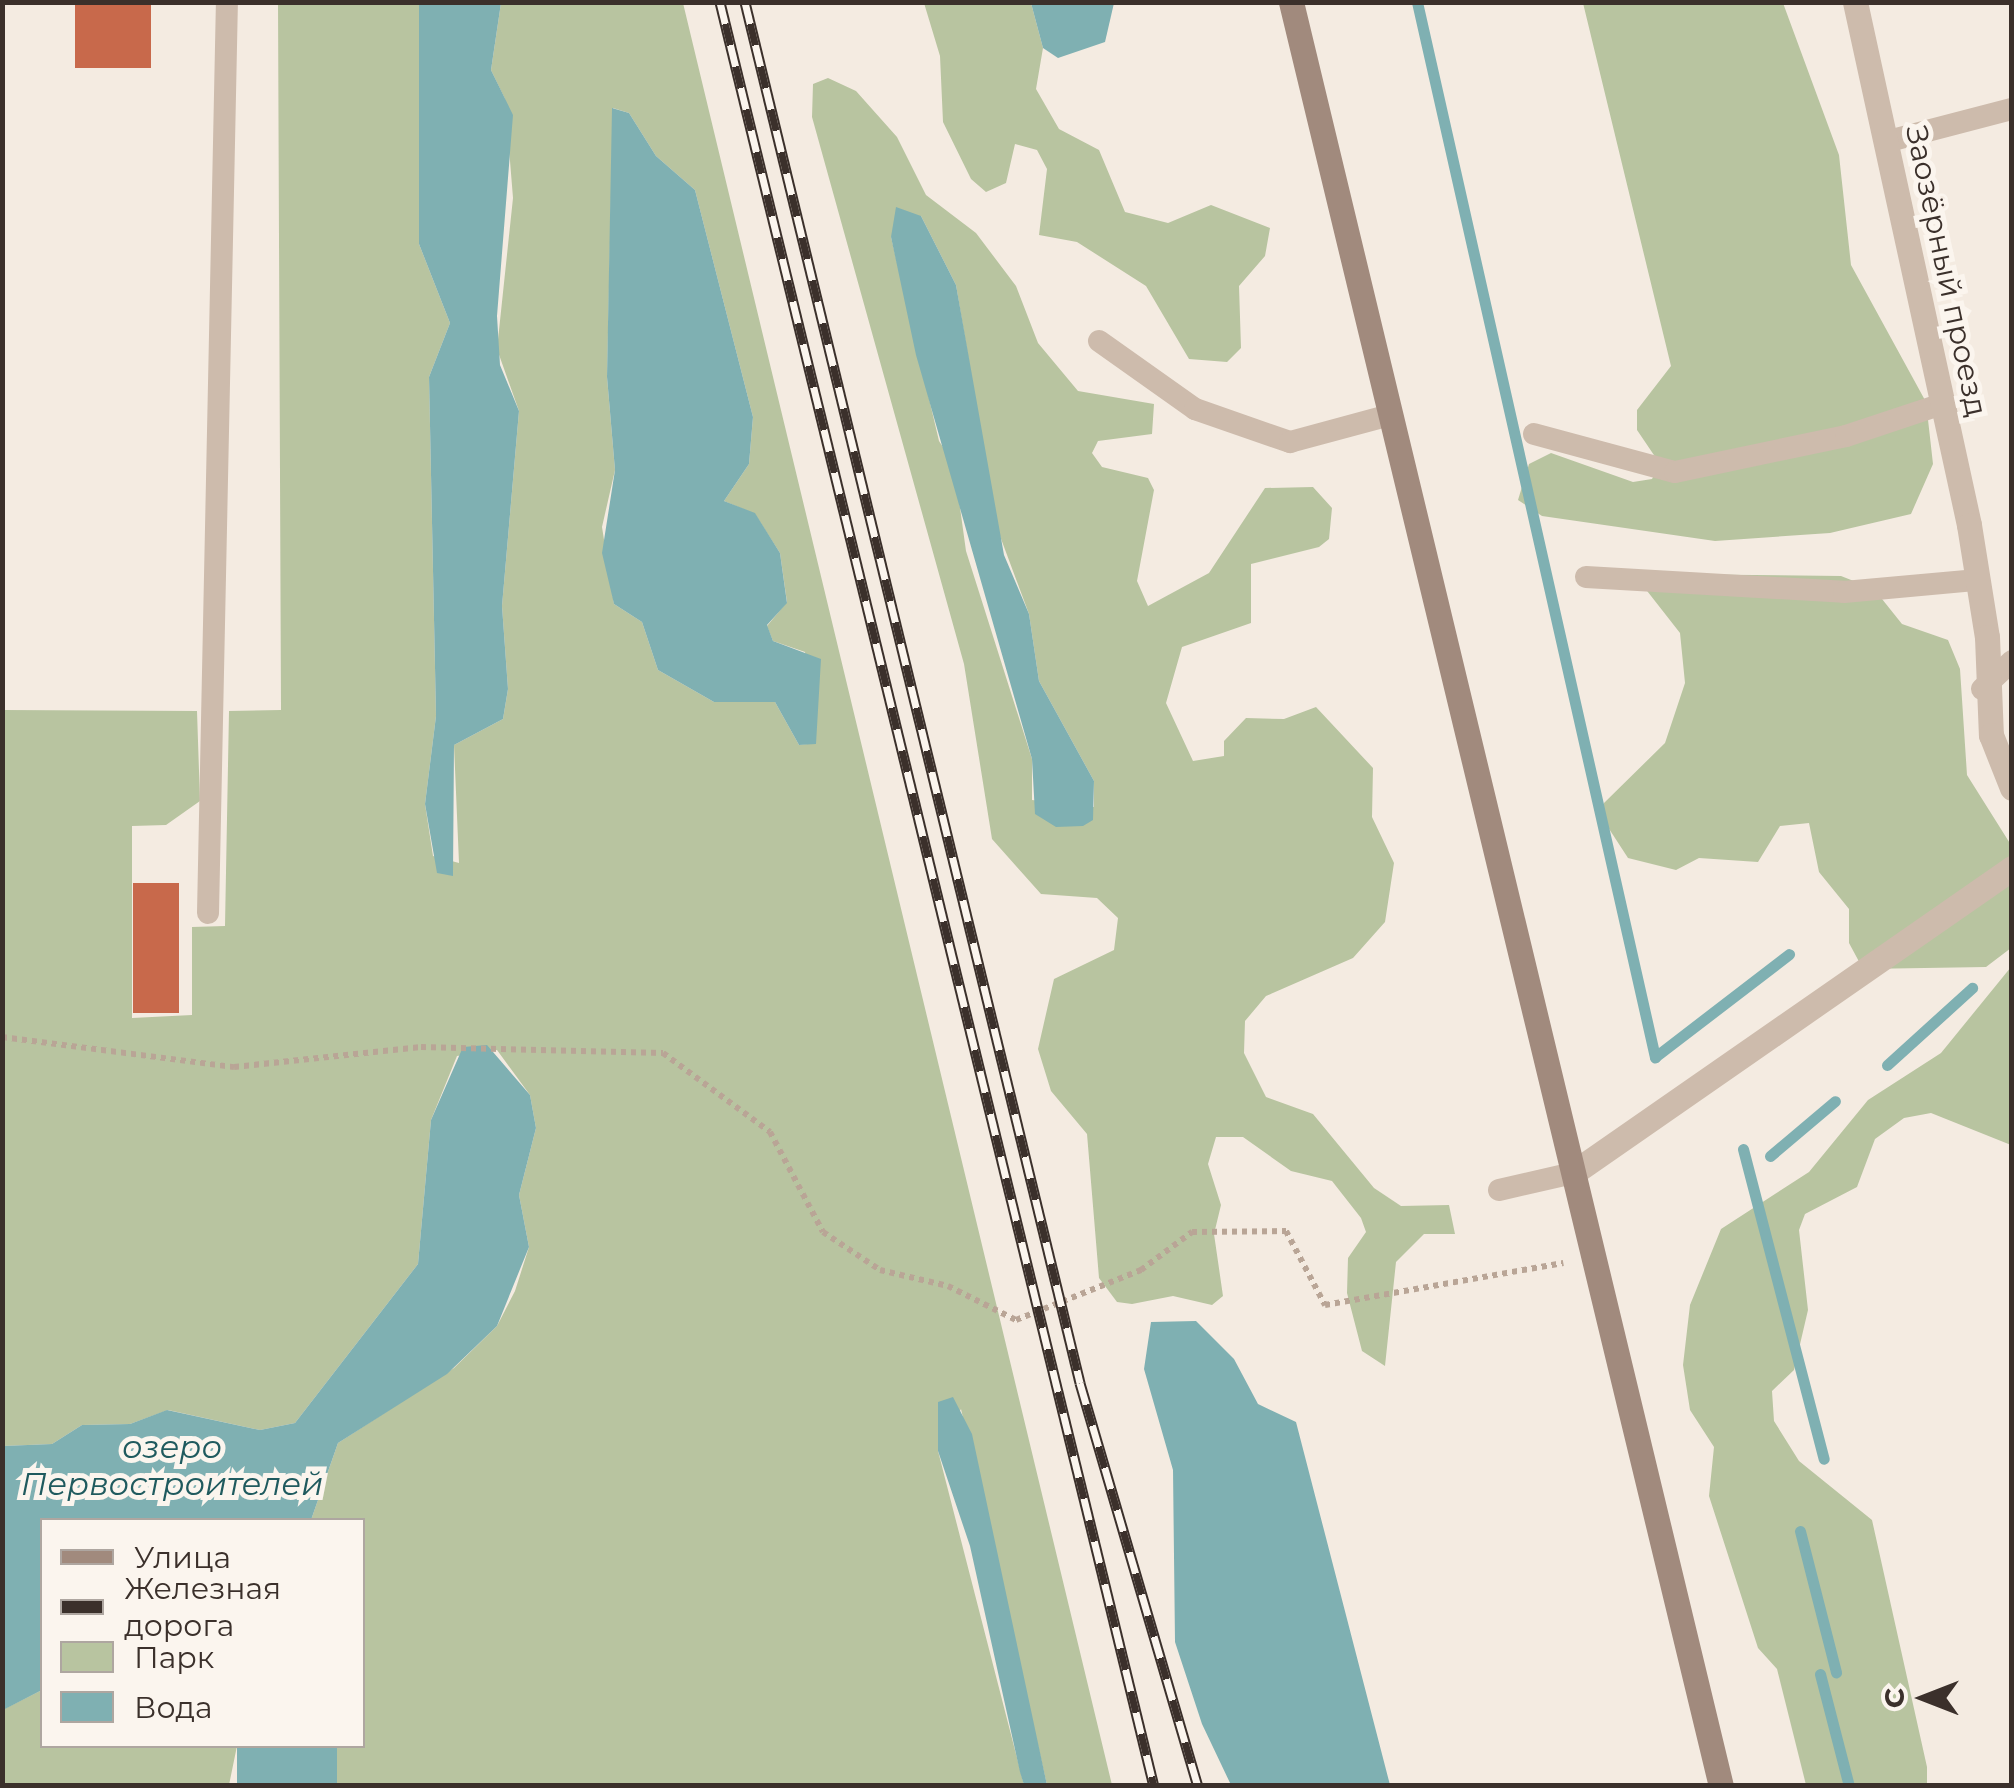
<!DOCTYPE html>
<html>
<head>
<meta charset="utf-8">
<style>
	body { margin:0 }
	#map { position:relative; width:2014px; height:1788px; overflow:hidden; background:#f4ebe1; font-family:Montserrat,sans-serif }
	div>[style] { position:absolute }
	.green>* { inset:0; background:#b8c4a0 }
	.water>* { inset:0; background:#7fb0b2; transform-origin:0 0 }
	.stream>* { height:11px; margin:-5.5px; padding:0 5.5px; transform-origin:5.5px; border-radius:5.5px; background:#7fb0b2 }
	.building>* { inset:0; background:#c8694b; transform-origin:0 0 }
	.path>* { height:6px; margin-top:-3px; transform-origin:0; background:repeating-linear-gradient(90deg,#b9a596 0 5px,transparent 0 10px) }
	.lane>* { height:22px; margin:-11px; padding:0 11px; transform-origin:11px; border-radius:11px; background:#cdbbac }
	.street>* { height:25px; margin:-12.5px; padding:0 12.5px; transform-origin:12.5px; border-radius:12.5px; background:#cdbbac }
	.secondary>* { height:25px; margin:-12.5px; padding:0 12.5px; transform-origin:12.5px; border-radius:12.5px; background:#a18a7d }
	.rail>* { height:11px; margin-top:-5.5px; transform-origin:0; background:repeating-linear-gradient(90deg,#fbf5ee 0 22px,#3b302b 0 44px); box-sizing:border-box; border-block:2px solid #3b302b }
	span { translate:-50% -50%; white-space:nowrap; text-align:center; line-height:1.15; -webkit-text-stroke:10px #fbf5ee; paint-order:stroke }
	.street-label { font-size:30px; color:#3b302b }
	.water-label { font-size:32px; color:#1f5a5e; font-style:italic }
	.frame { position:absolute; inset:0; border:5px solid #3b302b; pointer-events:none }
	.legend { position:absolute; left:40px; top:1518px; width:325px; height:230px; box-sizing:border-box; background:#fbf5ee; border:2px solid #aea6a0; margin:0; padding:12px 18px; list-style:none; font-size:30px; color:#3b302b }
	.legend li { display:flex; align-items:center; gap:20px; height:50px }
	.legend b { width:50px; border:2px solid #aea6a0 }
	.north { position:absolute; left:1874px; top:1648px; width:100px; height:100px; -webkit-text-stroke:8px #fbf5ee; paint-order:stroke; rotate:270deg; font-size:28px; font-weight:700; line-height:40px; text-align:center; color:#3b302b }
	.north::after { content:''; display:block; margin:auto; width:35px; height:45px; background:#3b302b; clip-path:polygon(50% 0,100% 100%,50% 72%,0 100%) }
</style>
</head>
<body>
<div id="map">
	<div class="green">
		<div style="clip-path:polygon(evenodd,278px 3px,419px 3px,419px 244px,450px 323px,429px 377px,436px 716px,425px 804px,433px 856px,459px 863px,454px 745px,503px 719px,508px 689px,502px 606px,519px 411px,497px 349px,513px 198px,505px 99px,491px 70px,501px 3px,683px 3px,1112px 1785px,1047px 1785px,961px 1409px,938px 1451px,1024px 1785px,336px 1785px,337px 1746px,362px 1746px,362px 1520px,311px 1520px,338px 1443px,454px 1368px,497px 1326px,515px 1291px,529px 1247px,519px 1195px,536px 1128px,530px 1095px,497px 1050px,457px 1056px,431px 1120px,418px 1264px,295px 1423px,260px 1430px,168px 1410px,130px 1424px,82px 1425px,52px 1444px,3px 1446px,2px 710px,197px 711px,200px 801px,166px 825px,132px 826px,132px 1018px,192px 1015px,192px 927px,225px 926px,229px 711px,281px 710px,278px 3px,613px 108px,629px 113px,656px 156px,695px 190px,753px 417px,749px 464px,724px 501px,755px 514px,780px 553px,787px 602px,767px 626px,773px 641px,805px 652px,816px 743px,799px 745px,775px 702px,714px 702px,658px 670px,642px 622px,614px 604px,602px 527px,615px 470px,607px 377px,613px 108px)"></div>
		<div style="clip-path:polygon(924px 3px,1031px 3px,1043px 48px,1036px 89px,1059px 129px,1099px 150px,1125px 212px,1168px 223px,1211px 205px,1270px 228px,1265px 256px,1239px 286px,1241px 348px,1227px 362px,1189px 359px,1146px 286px,1077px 242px,1039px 235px,1047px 169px,1037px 150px,1015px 144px,1006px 183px,986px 192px,971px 179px,943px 122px,940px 56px)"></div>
		<div style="clip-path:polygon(1583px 3px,1783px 3px,1839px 155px,1851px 265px,1926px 402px,1933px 464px,1911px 514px,1830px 533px,1715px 541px,1542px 516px,1518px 500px,1529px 464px,1551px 453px,1633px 482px,1652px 479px,1660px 464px,1637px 430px,1637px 410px,1671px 366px)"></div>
		<div style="clip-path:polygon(evenodd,828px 78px,856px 91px,897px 137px,926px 195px,976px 233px,1016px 286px,1038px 343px,1078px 391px,1154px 404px,1152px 434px,1098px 441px,1092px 453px,1102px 467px,1148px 478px,1154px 490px,1137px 581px,1148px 606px,1209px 573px,1265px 488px,1313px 487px,1332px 508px,1329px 539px,1319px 547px,1251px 564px,1251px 623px,1182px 647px,1166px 703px,1193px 761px,1224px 756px,1224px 741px,1246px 718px,1284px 719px,1316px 707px,1373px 768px,1372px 817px,1394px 863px,1385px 922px,1353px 958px,1266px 996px,1245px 1021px,1244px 1053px,1266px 1097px,1313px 1114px,1374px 1188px,1401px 1206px,1449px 1205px,1455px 1234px,1424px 1234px,1396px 1262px,1385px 1366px,1362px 1351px,1347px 1293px,1348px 1258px,1366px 1232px,1361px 1218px,1332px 1181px,1291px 1171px,1243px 1137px,1216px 1137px,1208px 1164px,1221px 1205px,1214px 1234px,1223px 1296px,1212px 1305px,1173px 1296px,1132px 1304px,1117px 1302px,1099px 1278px,1087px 1134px,1051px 1091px,1038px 1049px,1054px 979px,1114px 950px,1118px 918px,1097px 898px,1041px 894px,992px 839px,964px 664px,812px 117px,813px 84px,828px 78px,921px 216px,956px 285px,997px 528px,1029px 614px,1039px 681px,1094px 781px,1094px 807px,1032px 800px,1032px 759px,966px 551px,954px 464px,939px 441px,891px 237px,921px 216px)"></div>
		<div style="clip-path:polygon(1652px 574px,1841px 576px,1874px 589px,1902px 624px,1948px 640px,1960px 669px,1967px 775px,2011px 845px,2011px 948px,1986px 967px,1863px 969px,1849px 943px,1849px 909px,1819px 872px,1809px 823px,1780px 826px,1758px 862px,1699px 858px,1676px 870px,1628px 858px,1602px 818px,1604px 803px,1665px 743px,1685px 683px,1680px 633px,1644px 587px)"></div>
		<div style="clip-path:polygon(2011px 967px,2011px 1145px,1931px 1113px,1904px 1118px,1875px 1139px,1857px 1187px,1805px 1214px,1799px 1230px,1808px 1310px,1794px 1370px,1772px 1391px,1774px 1421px,1799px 1461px,1872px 1520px,1927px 1767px,1927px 1785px,1806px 1785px,1777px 1669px,1758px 1648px,1709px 1496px,1714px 1447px,1690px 1410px,1683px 1365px,1690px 1305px,1721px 1229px,1809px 1172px,1868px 1100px,1941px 1053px)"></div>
		<div style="clip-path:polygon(42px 1690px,42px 1746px,237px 1746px,229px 1785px,3px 1785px,2px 1710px)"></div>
	</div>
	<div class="water">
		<div style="clip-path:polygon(419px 3px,501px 3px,491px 70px,513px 115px,497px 316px,500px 365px,519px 411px,502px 606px,508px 689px,503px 719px,454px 745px,453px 876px,437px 873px,425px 804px,436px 716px,429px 377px,450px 323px,419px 244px)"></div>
		<div style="clip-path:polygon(1031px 3px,1114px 3px,1105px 42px,1058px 58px,1043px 48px)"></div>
		<div style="clip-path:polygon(612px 108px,629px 113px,656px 156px,695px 190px,753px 417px,749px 464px,724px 501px,755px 513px,780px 553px,787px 603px,767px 625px,773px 641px,821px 659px,816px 744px,799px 745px,775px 702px,714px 702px,658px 670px,642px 622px,614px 604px,602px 553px,615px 470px,607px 377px)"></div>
		<div style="clip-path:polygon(896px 207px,921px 216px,956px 285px,1004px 555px,1029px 614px,1039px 681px,1094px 781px,1093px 820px,1083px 826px,1056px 827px,1035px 814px,1032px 759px,916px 355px,891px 237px)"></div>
		<div style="clip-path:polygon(487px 1045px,530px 1095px,536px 1128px,519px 1195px,529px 1247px,497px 1326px,447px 1374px,338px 1443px,311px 1520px,42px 1520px,42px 1690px,3px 1710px,3px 1446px,52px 1444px,82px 1425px,130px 1424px,167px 1410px,260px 1430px,295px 1423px,418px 1264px,431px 1120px,463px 1047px)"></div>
		<div style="clip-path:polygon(1196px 1321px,1234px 1359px,1258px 1404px,1296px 1422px,1390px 1785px,1231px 1785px,1202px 1724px,1175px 1642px,1173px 1470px,1144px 1369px,1151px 1322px)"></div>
		<div style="clip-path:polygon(953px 1397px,972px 1434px,1047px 1785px,1024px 1785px,1020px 1772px,970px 1546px,938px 1451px,938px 1402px)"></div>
		<div style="left:237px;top:1746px;width:100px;height:40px"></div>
	</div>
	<div class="stream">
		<div style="left:1417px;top:2px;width:1082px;rotate:77.29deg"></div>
		<div style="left:1655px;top:1057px;width:169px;rotate:-37.5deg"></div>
		<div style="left:1887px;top:1065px;width:115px;rotate:-42.2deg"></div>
		<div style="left:1743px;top:1149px;width:320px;rotate:75.4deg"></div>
		<div style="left:1770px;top:1156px;width:85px;rotate:-40.2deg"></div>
		<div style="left:1800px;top:1531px;width:146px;rotate:75.7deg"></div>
		<div style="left:1820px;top:1674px;width:116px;rotate:75.5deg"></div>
	</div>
	<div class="building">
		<div style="left:75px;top:2px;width:76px;height:66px"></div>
		<div style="left:133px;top:883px;width:46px;height:130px"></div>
	</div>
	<div class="path">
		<div style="left:2px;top:1037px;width:234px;rotate:7.4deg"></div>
		<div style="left:234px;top:1067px;width:188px;rotate:-6.1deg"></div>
		<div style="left:421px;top:1047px;width:242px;rotate:1.4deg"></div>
		<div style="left:663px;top:1053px;width:133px;rotate:36.4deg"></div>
		<div style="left:770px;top:1132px;width:113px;rotate:62.1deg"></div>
		<div style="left:823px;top:1232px;width:69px;rotate:33.7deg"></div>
		<div style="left:880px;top:1270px;width:70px;rotate:13.2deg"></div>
		<div style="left:948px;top:1286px;width:76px;rotate:26.6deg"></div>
		<div style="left:1016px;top:1320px;width:135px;rotate:-21.8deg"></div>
		<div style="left:1141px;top:1270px;width:64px;rotate:-36.7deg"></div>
		<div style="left:1192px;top:1232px;width:94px;rotate:-0.6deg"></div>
		<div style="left:1286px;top:1231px;width:84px;rotate:62.2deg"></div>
		<div style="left:1325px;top:1305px;width:242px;rotate:-10deg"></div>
	</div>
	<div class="lane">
		<div style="left:1885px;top:142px;width:131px;rotate:-14.6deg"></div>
		<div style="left:1099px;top:341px;width:118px;rotate:35.3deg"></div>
		<div style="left:1195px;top:409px;width:101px;rotate:19.2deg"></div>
		<div style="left:1290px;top:442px;width:104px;rotate:-15.1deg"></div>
		<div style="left:1534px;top:434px;width:146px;rotate:15.1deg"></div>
		<div style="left:1675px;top:472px;width:175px;rotate:-11.9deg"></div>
		<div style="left:1846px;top:436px;width:101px;rotate:-18.4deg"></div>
		<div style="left:1586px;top:577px;width:258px;rotate:3.3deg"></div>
		<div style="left:1844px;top:592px;width:134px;rotate:-5.2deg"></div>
		<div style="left:1982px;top:689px;width:41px;rotate:-43deg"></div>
		<div style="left:208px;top:913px;width:911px;rotate:-88.81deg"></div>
		<div style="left:1499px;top:1190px;width:76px;rotate:-12.9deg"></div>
	</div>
	<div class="street">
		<div style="left:1855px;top:2px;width:535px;rotate:77.7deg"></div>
		<div style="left:1969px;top:525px;width:113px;rotate:80.9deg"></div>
		<div style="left:1987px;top:637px;width:98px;rotate:87.7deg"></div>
		<div style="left:1991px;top:735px;width:57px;rotate:68.4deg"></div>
		<div style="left:1573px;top:1173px;width:535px;rotate:-34.79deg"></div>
	</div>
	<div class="secondary">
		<div style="left:1291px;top:2px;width:1835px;rotate:76.45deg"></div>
	</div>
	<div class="rail">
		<div style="left:720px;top:2px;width:1836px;rotate:76.33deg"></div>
		<div style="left:745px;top:2px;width:1421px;rotate:76.36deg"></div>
		<div style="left:1080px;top:1383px;width:420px;rotate:73.7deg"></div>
	</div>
	<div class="street-label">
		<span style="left:1946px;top:271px;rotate:78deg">Заозёрный проезд</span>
	</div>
	<div class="water-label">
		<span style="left:172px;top:1466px">озеро<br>Первостроителей</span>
	</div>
	<div class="frame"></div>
	<ul class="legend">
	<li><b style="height:12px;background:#a18a7d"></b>Улица</li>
	<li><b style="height:12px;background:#3b302b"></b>Железная дорога</li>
	<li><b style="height:28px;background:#b8c4a0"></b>Парк</li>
	<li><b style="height:28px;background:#7fb0b2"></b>Вода</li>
	</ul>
	<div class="north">С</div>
</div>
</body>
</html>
